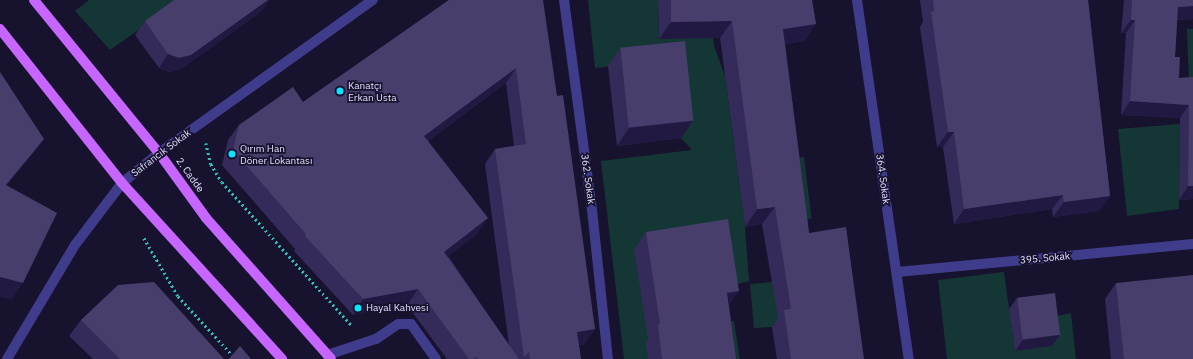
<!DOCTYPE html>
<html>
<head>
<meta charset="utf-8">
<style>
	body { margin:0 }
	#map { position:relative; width:1193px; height:359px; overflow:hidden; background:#17122d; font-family:"IBM Plex Sans",sans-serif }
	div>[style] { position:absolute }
	.green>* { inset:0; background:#143736; transform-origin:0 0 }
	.path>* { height:2.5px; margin-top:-1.25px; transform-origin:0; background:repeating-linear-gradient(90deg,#30c1b9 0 2px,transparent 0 5px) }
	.minor>* { height:10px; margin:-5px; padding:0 5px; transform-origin:5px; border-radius:5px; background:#403c8c }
	.major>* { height:10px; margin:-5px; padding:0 5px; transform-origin:5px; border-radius:5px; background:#c765ff }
	.wall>* { inset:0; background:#352b5a }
	.shaded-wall>* { inset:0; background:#211941 }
	.building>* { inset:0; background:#483e6c; transform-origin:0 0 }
	.dots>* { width:11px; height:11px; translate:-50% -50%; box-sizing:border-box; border:2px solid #17122d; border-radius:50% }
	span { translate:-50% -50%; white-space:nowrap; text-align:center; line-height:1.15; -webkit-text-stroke:3.5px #17122d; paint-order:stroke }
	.poi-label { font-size:10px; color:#e2deff }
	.left { translate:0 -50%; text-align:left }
	.street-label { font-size:10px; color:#e2deff }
</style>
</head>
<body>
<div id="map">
	<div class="green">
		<div style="clip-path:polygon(89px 0,181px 0,110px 50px,75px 11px)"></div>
		<div style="clip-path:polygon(588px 0,658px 0,659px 39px,708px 0,714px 46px,725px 76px,745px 227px,749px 281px,724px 288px,668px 318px,648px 359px,624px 359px,601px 161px,692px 150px,681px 138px,673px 59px,595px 68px)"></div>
		<div style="clip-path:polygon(1187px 29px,1193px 29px,1193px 86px,1189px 86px)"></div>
		<div style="clip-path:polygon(1180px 124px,1179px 209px,1127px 216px,1118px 129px)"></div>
		<div style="left:804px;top:157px;width:62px;height:18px;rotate:83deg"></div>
		<div style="clip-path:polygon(1004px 272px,1015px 351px,1049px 318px,1071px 313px,1076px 359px,947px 359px,938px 280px)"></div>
		<div style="clip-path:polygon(772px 282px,841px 293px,772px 327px,754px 328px,750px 284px)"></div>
		<div style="clip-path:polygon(734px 321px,740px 359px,721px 359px,708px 326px)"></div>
	</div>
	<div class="path">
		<div style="left:206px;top:143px;width:22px;rotate:77deg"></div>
		<div style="left:211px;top:164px;width:21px;rotate:59deg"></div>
		<div style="left:222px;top:182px;width:194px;rotate:47.9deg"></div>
		<div style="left:144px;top:238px;width:67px;rotate:59.6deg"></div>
		<div style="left:178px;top:296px;width:86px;rotate:47.4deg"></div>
	</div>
	<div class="minor">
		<div style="left:564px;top:0;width:212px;rotate:82.4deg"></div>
		<div style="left:592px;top:210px;width:150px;rotate:83.9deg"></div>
		<div style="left:857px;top:0;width:363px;rotate:81.8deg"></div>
		<div style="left:897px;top:272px;width:297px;rotate:-5.4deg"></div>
		<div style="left:327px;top:355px;width:52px;rotate:-18.1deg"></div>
		<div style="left:376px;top:339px;width:27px;rotate:-34deg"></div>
		<div style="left:398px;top:324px;width:13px"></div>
		<div style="left:411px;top:324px;width:43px;rotate:54.5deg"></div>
		<div style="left:7px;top:359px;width:133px;rotate:-59.2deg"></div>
		<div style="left:75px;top:245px;width:78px;rotate:-52.8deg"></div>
		<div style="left:122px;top:183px;width:48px;rotate:-39deg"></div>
		<div style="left:159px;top:153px;width:263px;rotate:-35.6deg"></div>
	</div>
	<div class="major">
		<div style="left:34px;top:0;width:198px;rotate:50.8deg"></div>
		<div style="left:159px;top:153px;width:80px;rotate:54.1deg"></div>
		<div style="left:206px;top:218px;width:188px;rotate:48.4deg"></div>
		<div style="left:0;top:29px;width:196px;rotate:51.6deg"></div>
		<div style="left:122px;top:183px;width:238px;rotate:47.7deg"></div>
	</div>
	<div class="wall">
		<div style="clip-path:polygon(evenodd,449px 0,557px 96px,595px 329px,584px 344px,579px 345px,581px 359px,447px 359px,407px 305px,353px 315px,294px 251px,295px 249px,222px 165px,228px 140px,239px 125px,303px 102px,449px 0,506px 83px,514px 146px,495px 149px,485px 164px,509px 345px,448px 256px,477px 234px,428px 141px,506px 83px)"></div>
		<div style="clip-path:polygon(658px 0,812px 0,816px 24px,804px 41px,785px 44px,809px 233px,864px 359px,777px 359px,772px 327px,778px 318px,762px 224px,745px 227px,720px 38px,659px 39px)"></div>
		<div style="clip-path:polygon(920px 0,1088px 0,1110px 196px,1099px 211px,1053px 217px,1052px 209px,954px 224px,943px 147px,937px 147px,920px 27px,923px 22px)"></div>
		<div style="clip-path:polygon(1124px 0,1193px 0,1193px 19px,1177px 20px,1175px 57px,1179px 78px,1193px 77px,1193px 199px,1179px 200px,1180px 118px,1121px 115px,1126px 33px,1121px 33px)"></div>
		<div style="clip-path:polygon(262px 11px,181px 69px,169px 72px,159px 68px,135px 35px,145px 21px)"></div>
		<div style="clip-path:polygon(620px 49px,693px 121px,681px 138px,617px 146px,608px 66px)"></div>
		<div style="clip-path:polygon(646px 232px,729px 306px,736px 359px,648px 359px,646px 342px,648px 339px,634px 249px)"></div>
		<div style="clip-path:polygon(1116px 283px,1193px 359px,1111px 359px,1105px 299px)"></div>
		<div style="clip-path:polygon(1017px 298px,1052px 346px,1015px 351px,1009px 309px)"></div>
		<div style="clip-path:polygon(81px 320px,224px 359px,93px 359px,69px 336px)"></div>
	</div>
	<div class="shaded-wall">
		<div style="clip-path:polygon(268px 0,270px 0,262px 11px,181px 69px,169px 72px,159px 68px,168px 54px)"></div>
		<div style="clip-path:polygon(1193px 6px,1193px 19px,1169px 20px,1178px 7px)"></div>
		<div style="clip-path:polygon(1131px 20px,1135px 20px,1126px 33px,1121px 33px)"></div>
		<div style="clip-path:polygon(732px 21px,720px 38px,659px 39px,671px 22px)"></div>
		<div style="clip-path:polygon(816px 24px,804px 41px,771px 46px,783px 29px)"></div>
		<div style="clip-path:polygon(516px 68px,506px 83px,413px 152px,424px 136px)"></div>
		<div style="clip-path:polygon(1130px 101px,1189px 105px,1180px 118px,1121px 115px)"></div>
		<div style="clip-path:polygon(693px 121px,681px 138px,617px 146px,629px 128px)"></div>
		<div style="clip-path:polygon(948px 132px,954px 132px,943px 147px,937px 147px)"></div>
		<div style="clip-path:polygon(44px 139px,32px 155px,0 194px,6px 185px)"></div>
		<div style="clip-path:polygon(1188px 186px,1193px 186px,1193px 199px,1179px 200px)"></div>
		<div style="clip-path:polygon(1063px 195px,1052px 209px,954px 224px,964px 209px)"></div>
		<div style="clip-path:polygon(1110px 196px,1099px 211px,1053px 217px,1064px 202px)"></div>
		<div style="clip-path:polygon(775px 207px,762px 224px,745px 227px,757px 209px)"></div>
		<div style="clip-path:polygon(488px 218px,477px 234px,434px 267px,444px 252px)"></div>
		<div style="clip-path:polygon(0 277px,23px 283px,11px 300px,0 297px)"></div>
		<div style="clip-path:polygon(418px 289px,407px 305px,353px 315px,363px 299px)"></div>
		<div style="clip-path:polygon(739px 291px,727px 308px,727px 293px)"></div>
		<div style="clip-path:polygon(595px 329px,584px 344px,566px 347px,577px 332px)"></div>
		<div style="clip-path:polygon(1060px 335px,1052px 346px,1015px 351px,1023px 340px)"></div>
	</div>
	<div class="building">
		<div style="clip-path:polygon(174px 0,268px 0,191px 55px,179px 58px,168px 54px,145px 21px)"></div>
		<div style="clip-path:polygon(449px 0,543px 0,557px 96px,563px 95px,595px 329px,577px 332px,581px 359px,530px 359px,529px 352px,524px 357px,495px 149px,526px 144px,516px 68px,424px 136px,488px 218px,444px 252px,519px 359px,478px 359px,476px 357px,473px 359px,469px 359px,418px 289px,363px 299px,305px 236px,306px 234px,233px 150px,239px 125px,293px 87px,303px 102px)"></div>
		<div style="clip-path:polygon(671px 0,812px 0,816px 24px,783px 29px,809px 233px,846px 227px,864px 359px,791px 359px,784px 310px,791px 309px,775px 207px,757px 209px,732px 21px,671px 22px)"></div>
		<div style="clip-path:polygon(933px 0,1088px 0,1110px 196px,1064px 202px,1063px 195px,964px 209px,954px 132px,948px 132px,931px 12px,934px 11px)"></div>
		<div style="clip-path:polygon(1132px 0,1193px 0,1193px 6px,1178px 7px,1175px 57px,1180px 57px,1179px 78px,1193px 77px,1193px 186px,1188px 186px,1189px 105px,1130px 101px,1135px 20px,1131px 20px)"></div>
		<div style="left:685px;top:41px;width:80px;height:65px;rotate:84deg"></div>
		<div style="clip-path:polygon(0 72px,44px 139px,6px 185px,57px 213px,23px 283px,0 277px)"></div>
		<div style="clip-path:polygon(728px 219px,739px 291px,727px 293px,736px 359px,662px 359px,658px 325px,660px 324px,646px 232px)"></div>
		<div style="clip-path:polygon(1193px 275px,1193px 359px,1124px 359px,1116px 283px)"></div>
		<div style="clip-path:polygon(154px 282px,224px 359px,120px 359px,81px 320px,118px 285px)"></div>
		<div style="left:1055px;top:293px;width:42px;height:38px;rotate:83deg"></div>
		<div style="clip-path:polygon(240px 346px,251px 359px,229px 359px)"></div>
	</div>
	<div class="dots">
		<div style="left:340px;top:91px;background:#0ae4ff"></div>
		<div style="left:232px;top:154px;background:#0ae4ff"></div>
		<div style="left:358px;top:308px;background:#0ae4ff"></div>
	</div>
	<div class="poi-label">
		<span class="left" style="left:348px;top:91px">Kanatçı<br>Erkan Usta</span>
		<span class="left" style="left:240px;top:154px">Qırım Han<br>Döner Lokantası</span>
		<span class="left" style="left:366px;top:308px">Hayal Kahvesi</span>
	</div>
	<div class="street-label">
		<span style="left:161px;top:153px;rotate:-37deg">Safrancık Sokak</span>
		<span style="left:190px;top:175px;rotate:54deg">2. Cadde</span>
		<span style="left:588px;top:179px;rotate:82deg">362. Sokak</span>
		<span style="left:883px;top:179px;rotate:82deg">364. Sokak</span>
		<span style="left:1045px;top:258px;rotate:-5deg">395. Sokak</span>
	</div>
</div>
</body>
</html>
